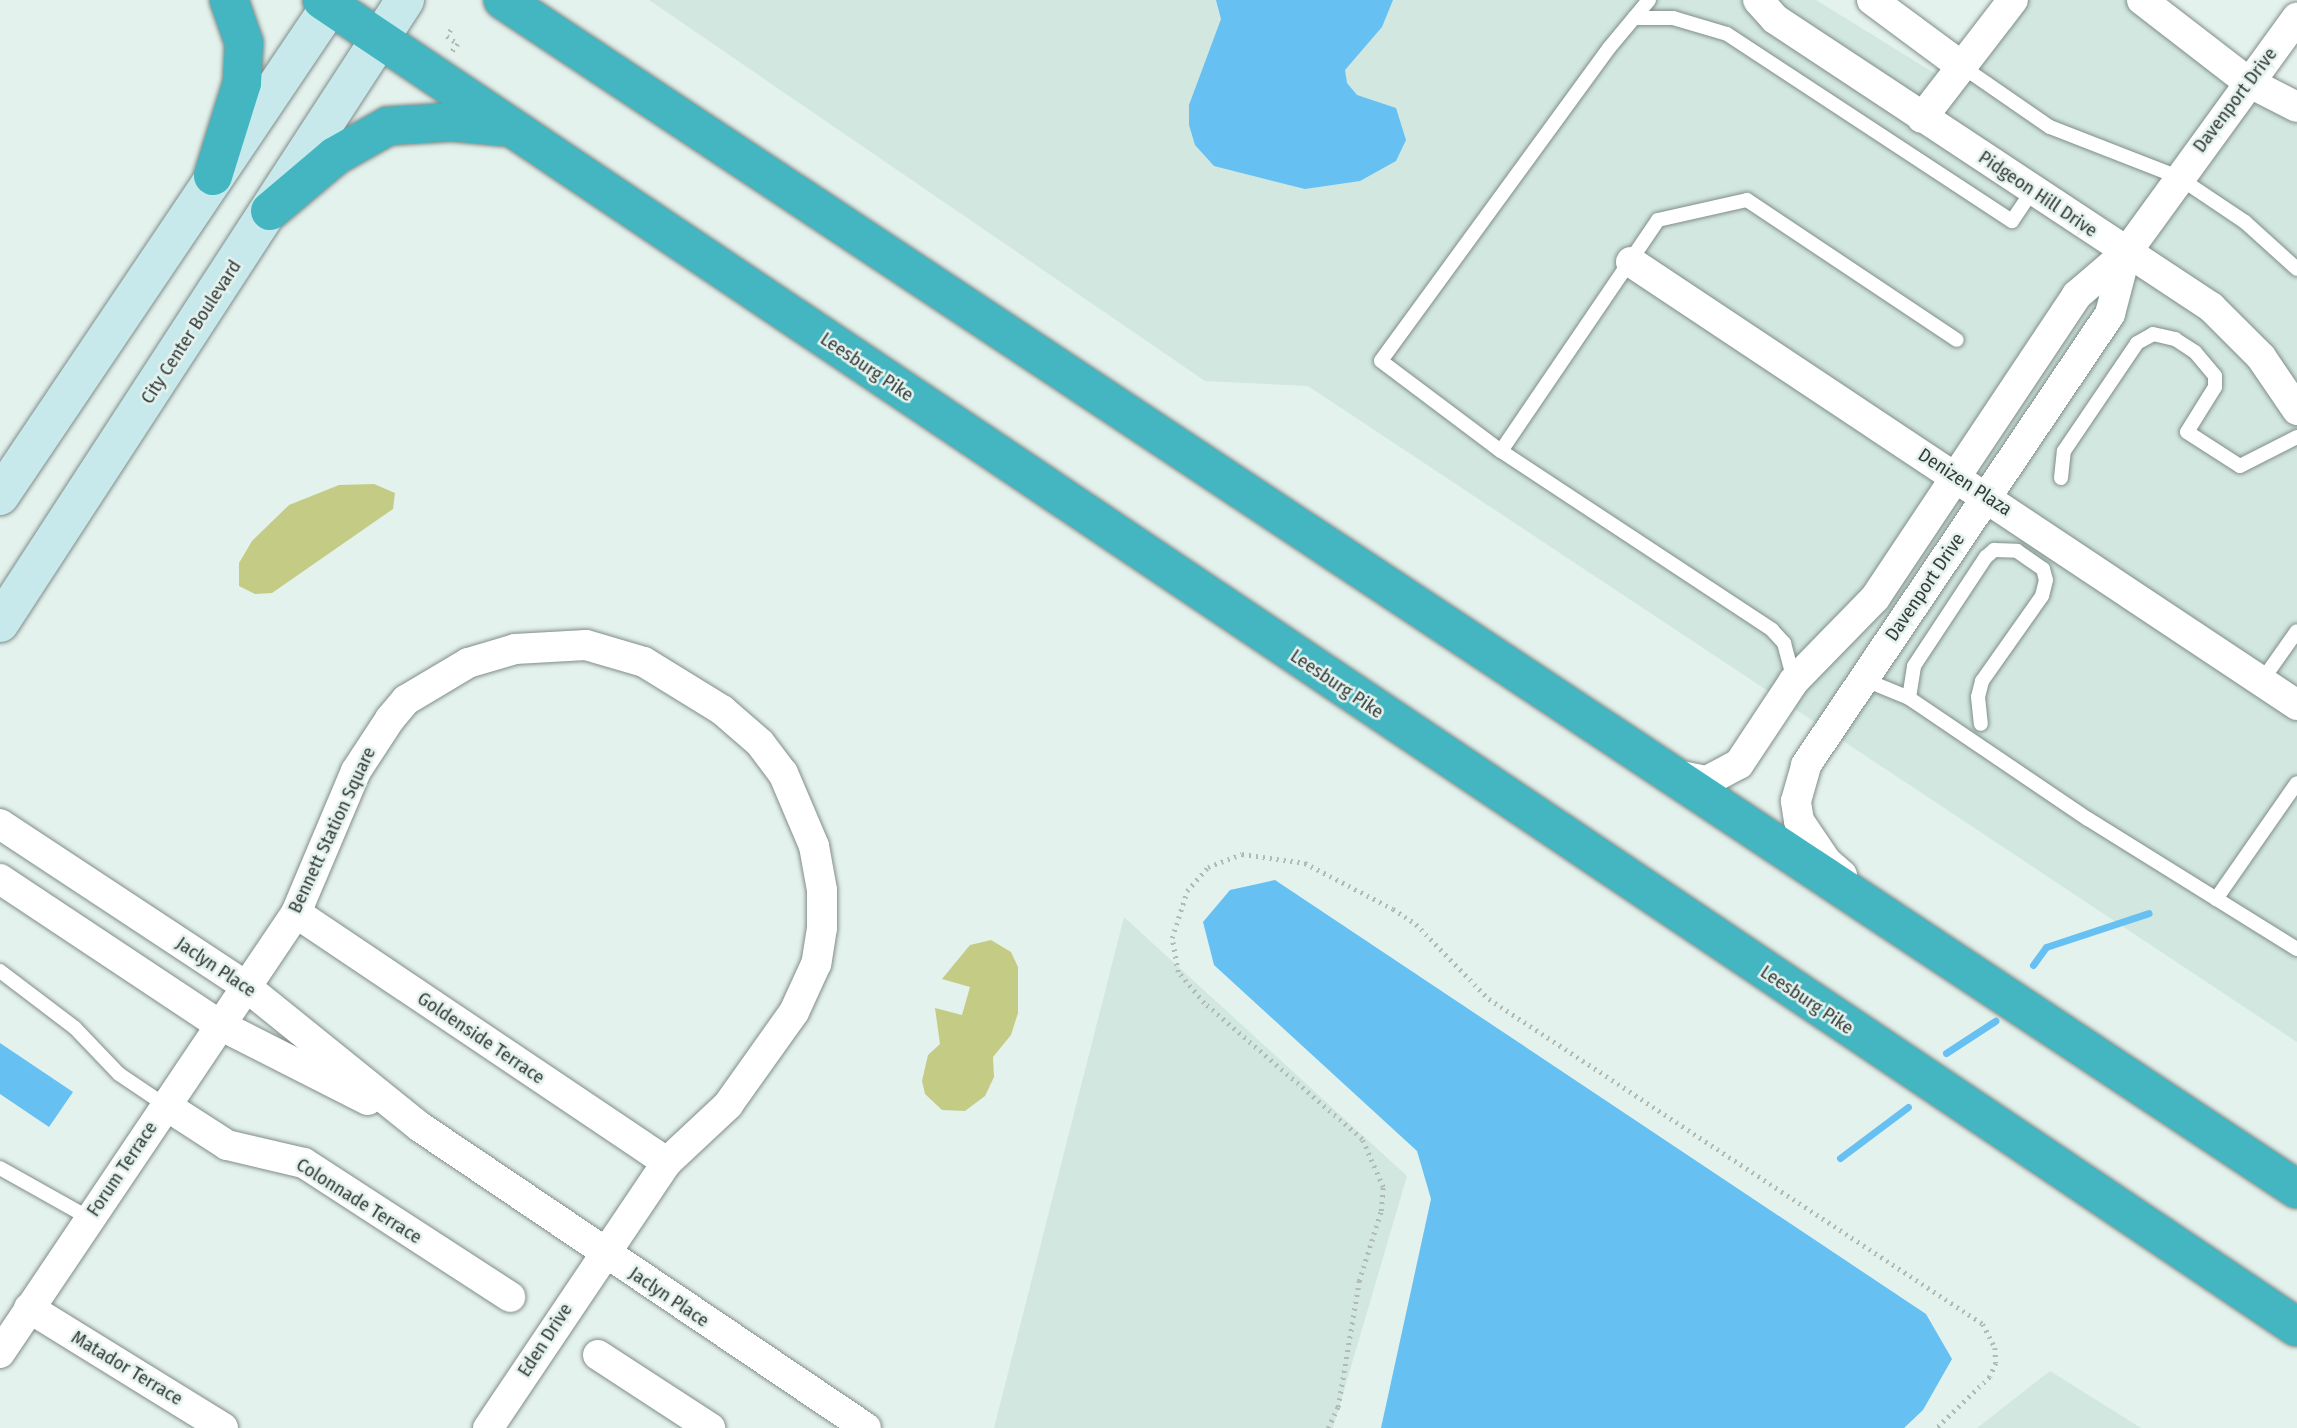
<!DOCTYPE html>
<html>
<head>
<meta charset="utf-8">
<style>
	body { margin:0 }
	#map { position:relative; width:2297px; height:1428px; overflow:hidden; background:#e4f2ee; font-family:"Fira Sans Condensed",sans-serif }
	div>[style] { position:absolute }
	.built>* { inset:0; background:#d1e7df }
	.green>* { inset:0; background:#c3cb85 }
	.water>* { inset:0; background:#66c0f1 }
	.stream>* { height:7px; margin:-3.5px; padding:0 3.5px; transform-origin:3.5px; border-radius:3.5px; background:#66c0f1 }
	.path>* { height:4.5px; margin-top:-2.25px; transform-origin:0; background:repeating-linear-gradient(90deg,#b0bbb8 0 2px,transparent 0 7px) }
	.roads { filter:drop-shadow(0 0 2px #808d89) drop-shadow(0 0 2px #808d89) }
	.lane>* { height:14px; margin:-7px; padding:0 7px; transform-origin:7px; border-radius:7px; background:#fff }
	.street>* { height:30px; margin:-15px; padding:0 15px; transform-origin:15px; border-radius:15px; background:#fff }
	.secondary>* { height:38px; margin:-19px; padding:0 19px; transform-origin:19px; border-radius:19px; background:#c7e9ec }
	.highway>* { height:38px; margin:-19px; padding:0 19px; transform-origin:19px; border-radius:19px; background:#43b6c1 }
	span { translate:-50% -50%; white-space:nowrap; text-align:center; line-height:1.15; -webkit-text-stroke:5px #e4f2ee; paint-order:stroke }
	.street-label { font-size:19px; color:#363b39 }
</style>
</head>
<body>
<div id="map">
	<div class="built">
		<div style="clip-path:polygon(649px 0,1816px 0,1936px 74px,1994px 0,2167px 0,2268px 81px,2297px 92px,2297px 1042px,1308px 386px,1205px 381px)"></div>
		<div style="clip-path:polygon(1124px 917px,1407px 1176px,1333px 1428px,994px 1428px)"></div>
		<div style="clip-path:polygon(2050px 1371px,2141px 1428px,1977px 1428px)"></div>
	</div>
	<div class="green">
		<div style="clip-path:polygon(374px 484px,395px 493px,393px 509px,272px 593px,255px 594px,239px 586px,239px 563px,252px 541px,289px 505px,339px 485px)"></div>
		<div style="clip-path:polygon(991px 940px,1011px 952px,1018px 967px,1018px 1013px,1011px 1035px,993px 1057px,994px 1077px,985px 1096px,965px 1111px,942px 1110px,925px 1094px,922px 1081px,928px 1055px,940px 1044px,935px 1008px,962px 1015px,970px 987px,942px 979px,970px 945px)"></div>
	</div>
	<div class="water">
		<div style="clip-path:polygon(1216px 0,1393px 0,1382px 27px,1345px 70px,1347px 83px,1357px 95px,1396px 108px,1406px 140px,1396px 161px,1360px 181px,1305px 189px,1214px 166px,1195px 145px,1189px 125px,1189px 105px,1221px 19px)"></div>
		<div style="clip-path:polygon(1275px 880px,1926px 1314px,1952px 1359px,1923px 1410px,1904px 1428px,1381px 1428px,1431px 1199px,1417px 1151px,1214px 965px,1203px 922px,1230px 890px)"></div>
		<div style="clip-path:polygon(0 1043px,73px 1092px,49px 1127px,0 1094px)"></div>
	</div>
	<div class="stream">
		<div style="left:2033px;top:965px;width:22px;rotate:-54deg"></div>
		<div style="left:2046px;top:947px;width:108px;rotate:-18.3deg"></div>
		<div style="left:1946px;top:1053px;width:59px;rotate:-33.1deg"></div>
		<div style="left:1840px;top:1158px;width:85px;rotate:-36.9deg"></div>
	</div>
	<div class="path">
		<div style="left:451px;top:30px;width:7px;rotate:124deg"></div>
		<div style="left:447px;top:36px;width:14px;rotate:36deg"></div>
		<div style="left:458px;top:44px;width:10px;rotate:127deg"></div>
		<div style="left:1328px;top:1428px;width:23px;rotate:-65deg"></div>
		<div style="left:1338px;top:1407px;width:128px;rotate:-80.5deg"></div>
		<div style="left:1359px;top:1281px;width:73px;rotate:-72.6deg"></div>
		<div style="left:1381px;top:1211px;width:24px;rotate:-85deg"></div>
		<div style="left:1383px;top:1187px;width:52px;rotate:-113.6deg"></div>
		<div style="left:1362px;top:1139px;width:208px;rotate:-139.3deg"></div>
		<div style="left:1204px;top:1003px;width:40px;rotate:-130deg"></div>
		<div style="left:1178px;top:972px;width:35px;rotate:-100deg"></div>
		<div style="left:1172px;top:938px;width:49px;rotate:-72.3deg"></div>
		<div style="left:1187px;top:891px;width:32px;rotate:-49deg"></div>
		<div style="left:1208px;top:867px;width:36px;rotate:-21deg"></div>
		<div style="left:1242px;top:854px;width:64px;rotate:8.1deg"></div>
		<div style="left:1305px;top:863px;width:99px;rotate:27.6deg"></div>
		<div style="left:1393px;top:909px;width:27px;rotate:33deg"></div>
		<div style="left:1416px;top:924px;width:105px;rotate:45.8deg"></div>
		<div style="left:1489px;top:999px;width:591px;rotate:33.34deg"></div>
		<div style="left:1983px;top:1324px;width:27px;rotate:63deg"></div>
		<div style="left:1995px;top:1348px;width:15px;rotate:86deg"></div>
		<div style="left:1996px;top:1363px;width:15px;rotate:113deg"></div>
		<div style="left:1990px;top:1377px;width:74px;rotate:136.1deg"></div>
	</div>
	<div class="roads">
		<div class="lane">
			<div style="left:1649px;top:0;width:62px;rotate:129.8deg"></div>
			<div style="left:1609px;top:48px;width:387px;rotate:126.1deg"></div>
			<div style="left:1381px;top:361px;width:150px;rotate:36.9deg"></div>
			<div style="left:1501px;top:451px;width:325px;rotate:33.4deg"></div>
			<div style="left:1772px;top:630px;width:18px;rotate:47deg"></div>
			<div style="left:1784px;top:643px;width:38px;rotate:75deg"></div>
			<div style="left:1634px;top:18px;width:39px"></div>
			<div style="left:1673px;top:18px;width:56px;rotate:16.5deg"></div>
			<div style="left:1727px;top:34px;width:341px;rotate:33.3deg"></div>
			<div style="left:2012px;top:221px;width:36px;rotate:-56deg"></div>
			<div style="left:1960px;top:65px;width:109px;rotate:34.6deg"></div>
			<div style="left:2050px;top:127px;width:137px;rotate:21.3deg"></div>
			<div style="left:2178px;top:177px;width:81px;rotate:33.9deg"></div>
			<div style="left:2245px;top:222px;width:70px;rotate:42.1deg"></div>
			<div style="left:1501px;top:451px;width:279px;rotate:-55.8deg"></div>
			<div style="left:1658px;top:220px;width:91px;rotate:-12.7deg"></div>
			<div style="left:1747px;top:200px;width:252px;rotate:33.7deg"></div>
			<div style="left:2061px;top:478px;width:27px;rotate:-84deg"></div>
			<div style="left:2064px;top:451px;width:130px;rotate:-55.9deg"></div>
			<div style="left:2137px;top:343px;width:18px;rotate:-29deg"></div>
			<div style="left:2153px;top:334px;width:23px;rotate:13deg"></div>
			<div style="left:2175px;top:339px;width:24px;rotate:33deg"></div>
			<div style="left:2195px;top:352px;width:31px;rotate:50deg"></div>
			<div style="left:2215px;top:376px;width:11px;rotate:90deg"></div>
			<div style="left:2215px;top:387px;width:53px;rotate:121.9deg"></div>
			<div style="left:2187px;top:432px;width:63px;rotate:32.7deg"></div>
			<div style="left:2240px;top:466px;width:64px;rotate:-27deg"></div>
			<div style="left:1863px;top:679px;width:50px;rotate:22.4deg"></div>
			<div style="left:1909px;top:698px;width:216px;rotate:34.1deg"></div>
			<div style="left:2088px;top:819px;width:246px;rotate:31.9deg"></div>
			<div style="left:2261px;top:682px;width:62px;rotate:-54.8deg"></div>
			<div style="left:1909px;top:698px;width:32px;rotate:-81deg"></div>
			<div style="left:1914px;top:666px;width:131px;rotate:-56.6deg"></div>
			<div style="left:1986px;top:557px;width:11px;rotate:-41deg"></div>
			<div style="left:1994px;top:550px;width:23px;rotate:2deg"></div>
			<div style="left:2017px;top:551px;width:32px;rotate:35deg"></div>
			<div style="left:2043px;top:569px;width:11px;rotate:75deg"></div>
			<div style="left:2046px;top:580px;width:16px;rotate:104deg"></div>
			<div style="left:2042px;top:596px;width:104px;rotate:125.2deg"></div>
			<div style="left:1982px;top:681px;width:16px;rotate:104deg"></div>
			<div style="left:1978px;top:697px;width:27px;rotate:84deg"></div>
			<div style="left:2216px;top:899px;width:141px;rotate:-55.1deg"></div>
			<div style="left:0;top:971px;width:94px;rotate:37.2deg"></div>
			<div style="left:75px;top:1028px;width:64px;rotate:46.3deg"></div>
			<div style="left:119px;top:1074px;width:55px;rotate:34deg"></div>
			<div style="left:0;top:1168px;width:102px;rotate:29.3deg"></div>
		</div>
		<div class="street">
			<div style="left:1758px;top:0;width:25px;rotate:48deg"></div>
			<div style="left:1775px;top:19px;width:523px;rotate:33.45deg"></div>
			<div style="left:2211px;top:307px;width:71px;rotate:45deg"></div>
			<div style="left:2261px;top:357px;width:64px;rotate:55.8deg"></div>
			<div style="left:1872px;top:0;width:109px;rotate:36.5deg"></div>
			<div style="left:2142px;top:0;width:134px;rotate:37.7deg"></div>
			<div style="left:2248px;top:82px;width:55px;rotate:27deg"></div>
			<div style="left:1922px;top:118px;width:149px;rotate:-52.4deg"></div>
			<div style="left:1631px;top:262px;width:800px;rotate:33.63deg"></div>
			<div style="left:1676px;top:775px;width:32px;rotate:11deg"></div>
			<div style="left:1707px;top:781px;width:36px;rotate:-28deg"></div>
			<div style="left:1739px;top:764px;width:100px;rotate:-56.5deg"></div>
			<div style="left:1794px;top:681px;width:116px;rotate:-45.7deg"></div>
			<div style="left:1875px;top:598px;width:364px;rotate:-56.3deg"></div>
			<div style="left:2077px;top:295px;width:65px;rotate:-40.6deg"></div>
			<div style="left:2126px;top:253px;width:291px;rotate:-54deg"></div>
			<div style="left:0;top:824px;width:292px;rotate:33.4deg"></div>
			<div style="left:244px;top:985px;width:226px;rotate:38.9deg"></div>
			<div style="left:420px;top:1127px;width:538px;rotate:34.01deg"></div>
			<div style="left:1842px;top:875px;width:21px;rotate:-139deg"></div>
			<div style="left:1826px;top:861px;width:48px;rotate:-124deg"></div>
			<div style="left:1799px;top:821px;width:20px;rotate:-99deg"></div>
			<div style="left:1796px;top:801px;width:37px;rotate:-74deg"></div>
			<div style="left:1806px;top:765px;width:544px;rotate:-56.02deg"></div>
			<div style="left:2110px;top:314px;width:63px;rotate:-75.3deg"></div>
			<div style="left:0;top:879px;width:262px;rotate:33.6deg"></div>
			<div style="left:218px;top:1024px;width:168px;rotate:26.9deg"></div>
			<div style="left:296px;top:913px;width:447px;rotate:33.9deg"></div>
			<div style="left:165px;top:1105px;width:74px;rotate:32.8deg"></div>
			<div style="left:227px;top:1145px;width:79px;rotate:13.2deg"></div>
			<div style="left:304px;top:1163px;width:246px;rotate:33deg"></div>
			<div style="left:29px;top:1308px;width:228px;rotate:31.7deg"></div>
			<div style="left:0;top:1353px;width:530px;rotate:-56.07deg"></div>
			<div style="left:296px;top:913px;width:154px;rotate:-67.1deg"></div>
			<div style="left:356px;top:771px;width:62px;rotate:-56.8deg"></div>
			<div style="left:390px;top:719px;width:25px;rotate:-50deg"></div>
			<div style="left:406px;top:700px;width:72px;rotate:-30.8deg"></div>
			<div style="left:468px;top:663px;width:49px;rotate:-16.6deg"></div>
			<div style="left:515px;top:649px;width:71px;rotate:-3.2deg"></div>
			<div style="left:586px;top:645px;width:60px;rotate:16.3deg"></div>
			<div style="left:644px;top:662px;width:92px;rotate:31.6deg"></div>
			<div style="left:722px;top:710px;width:50px;rotate:41deg"></div>
			<div style="left:760px;top:743px;width:38px;rotate:53deg"></div>
			<div style="left:783px;top:773px;width:79px;rotate:67deg"></div>
			<div style="left:814px;top:846px;width:45px;rotate:79.7deg"></div>
			<div style="left:822px;top:890px;width:38px;rotate:90deg"></div>
			<div style="left:822px;top:928px;width:36px;rotate:99deg"></div>
			<div style="left:816px;top:964px;width:53px;rotate:114.6deg"></div>
			<div style="left:794px;top:1012px;width:114px;rotate:125.4deg"></div>
			<div style="left:728px;top:1105px;width:83px;rotate:136.9deg"></div>
			<div style="left:667px;top:1162px;width:321px;rotate:123.9deg"></div>
			<div style="left:598px;top:1355px;width:134px;rotate:33.1deg"></div>
		</div>
		<div class="secondary">
			<div style="left:0;top:496px;width:598px;rotate:-56.04deg"></div>
			<div style="left:0;top:623px;width:743px;rotate:-56.97deg"></div>
		</div>
		<div class="highway">
			<div style="left:322px;top:0;width:2379px;rotate:33.9deg"></div>
			<div style="left:503px;top:0;width:2152px;rotate:33.54deg"></div>
			<div style="left:213px;top:176px;width:97px;rotate:-72.7deg"></div>
			<div style="left:242px;top:83px;width:40px;rotate:-87.1deg"></div>
			<div style="left:244px;top:43px;width:46px;rotate:-109.2deg"></div>
			<div style="left:270px;top:211px;width:85px;rotate:-40.2deg"></div>
			<div style="left:335px;top:156px;width:61px;rotate:-29.5deg"></div>
			<div style="left:388px;top:126px;width:64px;rotate:-3.6deg"></div>
			<div style="left:452px;top:122px;width:53px;rotate:5.4deg"></div>
		</div>
	</div>
	<div class="street-label">
		<span style="left:2235px;top:100px;rotate:-53deg">Davenport Drive</span>
		<span style="left:2038px;top:194px;rotate:34deg">Pidgeon Hill Drive</span>
		<span style="left:191px;top:332px;rotate:-57deg">City Center Boulevard</span>
		<span style="left:867px;top:367px;rotate:34deg">Leesburg Pike</span>
		<span style="left:1965px;top:482px;rotate:33deg">Denizen Plaza</span>
		<span style="left:1925px;top:587px;rotate:-56deg">Davenport Drive</span>
		<span style="left:1337px;top:684px;rotate:34deg">Leesburg Pike</span>
		<span style="left:332px;top:830px;rotate:-65deg">Bennett Station Square</span>
		<span style="left:216px;top:967px;rotate:34deg">Jaclyn Place</span>
		<span style="left:1807px;top:1000px;rotate:34deg">Leesburg Pike</span>
		<span style="left:481px;top:1038px;rotate:34deg">Goldenside Terrace</span>
		<span style="left:122px;top:1169px;rotate:-56deg">Forum Terrace</span>
		<span style="left:359px;top:1201px;rotate:32deg">Colonnade Terrace</span>
		<span style="left:669px;top:1297px;rotate:34deg">Jaclyn Place</span>
		<span style="left:545px;top:1340px;rotate:-57deg">Eden Drive</span>
		<span style="left:127px;top:1368px;rotate:31deg">Matador Terrace</span>
	</div>
</div>
</body>
</html>
